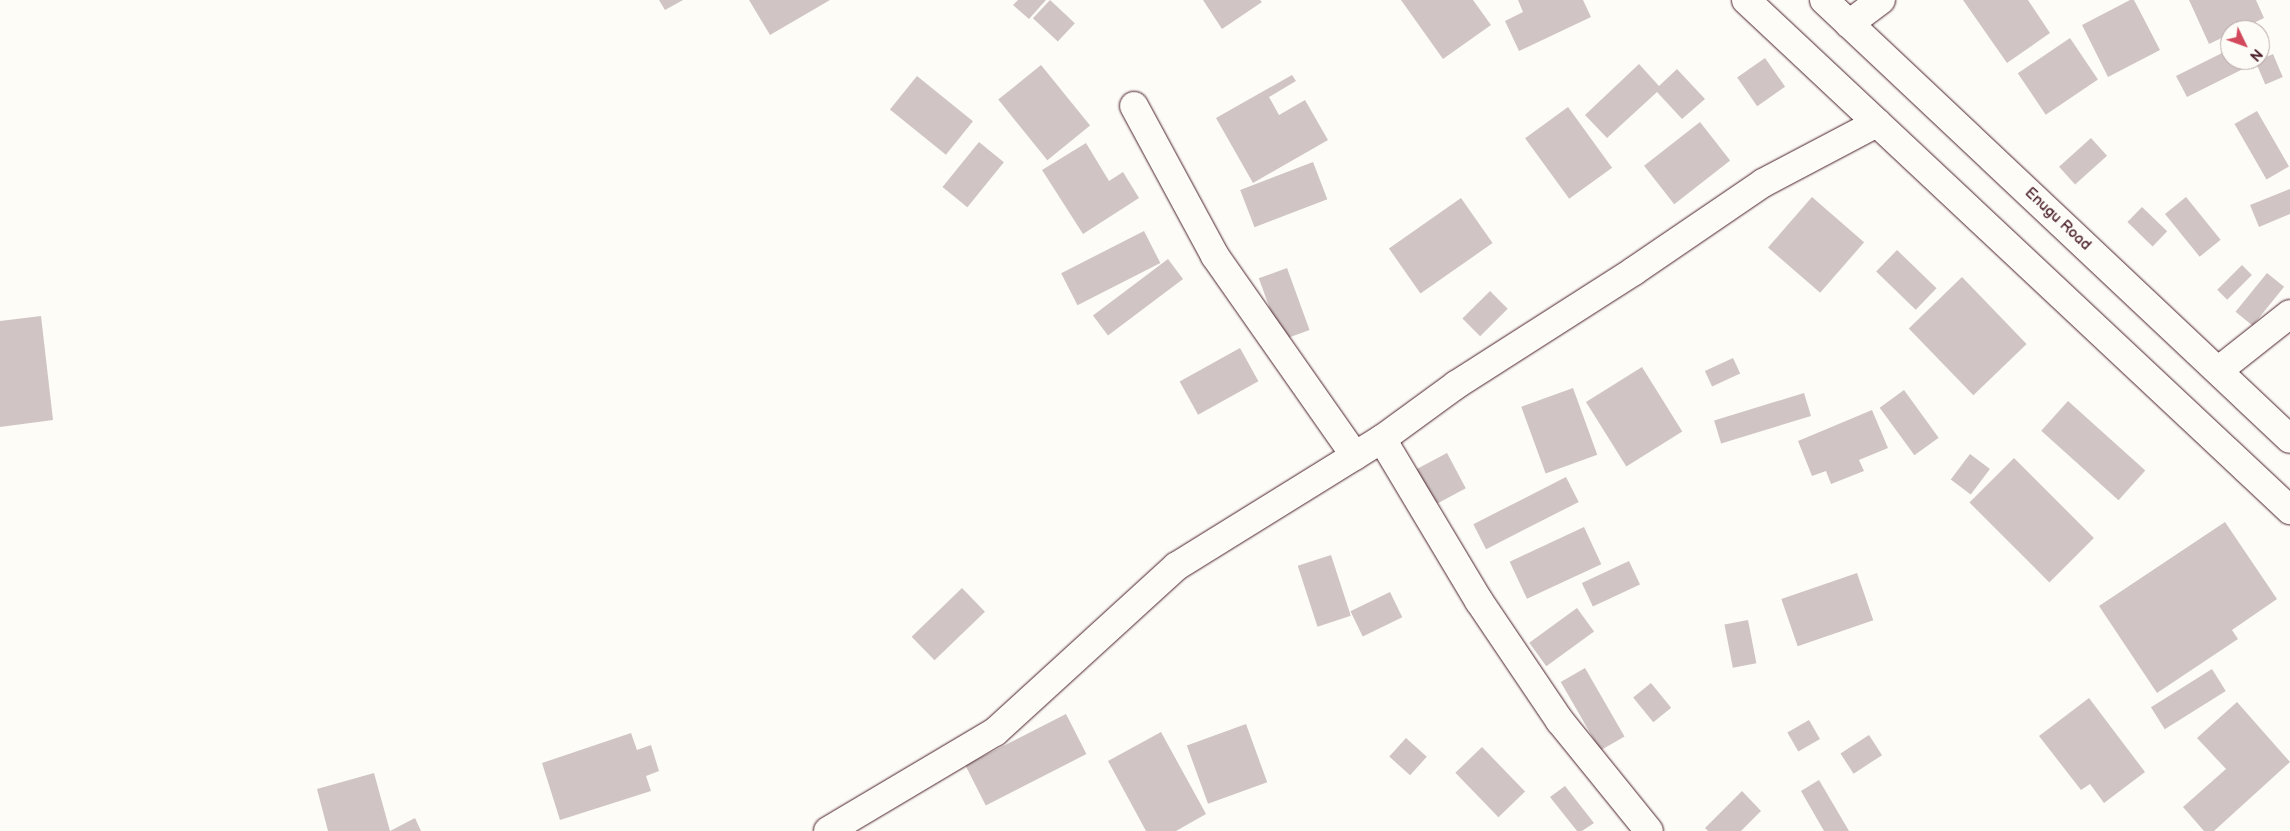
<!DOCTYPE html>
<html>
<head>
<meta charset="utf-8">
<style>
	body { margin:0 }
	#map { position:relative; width:2290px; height:831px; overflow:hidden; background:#fdfcf7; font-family:"Balsamiq Sans",sans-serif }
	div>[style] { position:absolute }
	.building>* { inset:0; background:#d0c5c4; transform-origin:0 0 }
	.roads { filter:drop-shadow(0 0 1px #4a1f2b) drop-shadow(0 0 1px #4a1f2b) }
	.minor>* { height:28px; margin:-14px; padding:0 14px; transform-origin:14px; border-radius:14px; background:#fdfcf7 }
	.primary>* { height:28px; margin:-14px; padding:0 14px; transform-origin:14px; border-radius:14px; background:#fdfcf7 }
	span { translate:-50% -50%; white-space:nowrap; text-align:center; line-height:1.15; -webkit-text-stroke:5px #fdfcf7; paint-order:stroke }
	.street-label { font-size:15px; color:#4a1f2b }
	.north { position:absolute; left:2220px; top:20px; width:50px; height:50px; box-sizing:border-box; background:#fdfcf7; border:1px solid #b5a4a5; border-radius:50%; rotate:132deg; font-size:14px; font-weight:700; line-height:20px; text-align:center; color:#4a1f2b }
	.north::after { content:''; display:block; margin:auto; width:18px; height:22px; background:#d1495b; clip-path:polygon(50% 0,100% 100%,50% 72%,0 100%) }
</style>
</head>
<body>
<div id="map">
	<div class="building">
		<div style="clip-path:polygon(659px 0,683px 0,665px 10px)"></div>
		<div style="clip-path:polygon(749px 0,830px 0,770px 35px)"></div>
		<div style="clip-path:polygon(1018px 0,1046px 0,1029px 19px,1013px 5px)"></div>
		<div style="left:1050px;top:0;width:34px;height:25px;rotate:43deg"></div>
		<div style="clip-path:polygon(1203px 0,1260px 0,1262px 2px,1222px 29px)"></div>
		<div style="clip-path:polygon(1401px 0,1473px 0,1491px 25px,1443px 59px)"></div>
		<div style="clip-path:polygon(1518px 0,1583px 0,1591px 17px,1519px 51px,1505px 21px,1523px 12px)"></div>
		<div style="clip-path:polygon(1963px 0,2028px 0,2050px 33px,2007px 63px)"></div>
		<div style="clip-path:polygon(2130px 0,2134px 0,2160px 50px,2108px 77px,2082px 25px)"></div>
		<div style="clip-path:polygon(2189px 0,2256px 0,2264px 18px,2239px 30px,2230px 30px,2230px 34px,2209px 44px)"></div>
		<div style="left:2070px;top:38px;width:50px;height:63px;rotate:56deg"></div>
		<div style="clip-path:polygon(2230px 49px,2230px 60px,2244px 60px,2247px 67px,2187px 97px,2176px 76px)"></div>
		<div style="left:2273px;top:54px;width:25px;height:19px;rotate:67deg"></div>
		<div style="left:1765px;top:58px;width:35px;height:34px;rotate:55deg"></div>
		<div style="clip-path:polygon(1639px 64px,1659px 86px,1677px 69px,1705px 99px,1682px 119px,1657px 92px,1607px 138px,1585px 115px)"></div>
		<div style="left:1041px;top:65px;width:78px;height:55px;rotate:51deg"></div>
		<div style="clip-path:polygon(1292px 75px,1296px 81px,1269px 97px,1279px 115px,1305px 100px,1328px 140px,1253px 183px,1216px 118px)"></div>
		<div style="left:917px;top:76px;width:72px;height:43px;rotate:39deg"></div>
		<div style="left:1568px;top:107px;width:75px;height:53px;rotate:54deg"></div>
		<div style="left:2257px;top:111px;width:64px;height:26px;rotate:60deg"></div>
		<div style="left:1700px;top:122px;width:49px;height:71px;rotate:52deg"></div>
		<div style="left:2091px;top:138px;width:24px;height:43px;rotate:48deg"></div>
		<div style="left:979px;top:142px;width:32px;height:58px;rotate:39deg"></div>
		<div style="clip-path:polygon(1086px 143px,1109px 181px,1123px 172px,1139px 198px,1083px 234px,1042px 170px)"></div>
		<div style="left:1313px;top:162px;width:40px;height:78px;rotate:69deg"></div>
		<div style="clip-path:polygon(2290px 189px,2290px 214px,2259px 227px,2250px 205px)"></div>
		<div style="left:1812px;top:197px;width:69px;height:67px;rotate:41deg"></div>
		<div style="left:2186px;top:197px;width:55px;height:27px;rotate:51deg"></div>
		<div style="left:1461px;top:198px;width:55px;height:88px;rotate:55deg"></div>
		<div style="left:2142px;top:207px;width:35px;height:21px;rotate:44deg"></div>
		<div style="left:1144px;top:231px;width:36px;height:93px;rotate:63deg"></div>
		<div style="left:1897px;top:250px;width:55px;height:30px;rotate:44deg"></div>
		<div style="left:1168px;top:259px;width:25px;height:94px;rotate:53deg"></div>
		<div style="left:2242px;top:265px;width:14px;height:35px;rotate:45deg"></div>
		<div style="left:1287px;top:268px;width:66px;height:30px;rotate:70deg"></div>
		<div style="left:2267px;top:273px;width:22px;height:50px;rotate:39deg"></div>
		<div style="left:1962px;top:277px;width:93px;height:74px;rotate:46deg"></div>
		<div style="left:1490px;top:291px;width:25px;height:39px;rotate:45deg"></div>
		<div style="clip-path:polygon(41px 316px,53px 420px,0 427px,0 321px)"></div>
		<div style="left:1240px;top:348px;width:38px;height:69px;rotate:61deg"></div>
		<div style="left:1733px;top:358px;width:17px;height:31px;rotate:65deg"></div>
		<div style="left:1642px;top:367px;width:76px;height:66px;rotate:58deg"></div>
		<div style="left:1573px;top:388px;width:71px;height:55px;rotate:70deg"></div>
		<div style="left:1904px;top:390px;width:59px;height:30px;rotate:54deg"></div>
		<div style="left:1804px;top:393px;width:24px;height:94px;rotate:73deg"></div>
		<div style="left:2068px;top:401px;width:104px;height:40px;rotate:42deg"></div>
		<div style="clip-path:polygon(1872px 410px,1888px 448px,1859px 460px,1864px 471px,1831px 484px,1826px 471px,1812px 476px,1798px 441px)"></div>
		<div style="left:1447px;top:453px;width:40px;height:46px;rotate:62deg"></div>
		<div style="left:1970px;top:454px;width:25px;height:32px;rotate:37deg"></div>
		<div style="left:2014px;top:458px;width:113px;height:63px;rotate:45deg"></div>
		<div style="left:1566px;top:477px;width:28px;height:104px;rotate:63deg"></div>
		<div style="clip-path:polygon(2225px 522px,2277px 599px,2232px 630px,2238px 639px,2157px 693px,2099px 606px)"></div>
		<div style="left:1584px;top:527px;width:41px;height:82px;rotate:65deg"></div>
		<div style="left:1331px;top:555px;width:64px;height:35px;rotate:72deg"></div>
		<div style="left:1629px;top:561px;width:26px;height:52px;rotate:65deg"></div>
		<div style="left:1857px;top:573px;width:50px;height:80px;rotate:71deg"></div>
		<div style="left:962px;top:588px;width:33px;height:70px;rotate:46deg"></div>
		<div style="left:1390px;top:592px;width:28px;height:44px;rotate:64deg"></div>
		<div style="left:1577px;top:608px;width:29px;height:59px;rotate:54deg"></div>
		<div style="left:1748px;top:620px;width:44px;height:24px;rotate:79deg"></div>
		<div style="left:1585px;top:668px;width:79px;height:28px;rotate:60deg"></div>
		<div style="left:2212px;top:669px;width:26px;height:72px;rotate:58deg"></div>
		<div style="left:1651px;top:683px;width:32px;height:23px;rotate:51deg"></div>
		<div style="clip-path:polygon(2089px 698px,2145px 772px,2104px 803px,2090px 784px,2081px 790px,2039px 736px)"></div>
		<div style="clip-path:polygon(2237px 702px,2290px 762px,2214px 831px,2204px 831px,2183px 807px,2226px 769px,2197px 738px)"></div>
		<div style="left:1066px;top:714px;width:45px;height:113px;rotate:63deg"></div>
		<div style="left:1809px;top:720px;width:22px;height:25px;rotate:60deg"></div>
		<div style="left:1246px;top:724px;width:62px;height:63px;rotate:70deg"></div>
		<div style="clip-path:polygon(1161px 732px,1206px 814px,1176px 831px,1146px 831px,1108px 761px)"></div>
		<div style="clip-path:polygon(631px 733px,637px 750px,651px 745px,659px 771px,646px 776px,651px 791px,560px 820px,542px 763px)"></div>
		<div style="left:1869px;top:735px;width:24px;height:34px;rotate:57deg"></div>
		<div style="left:1406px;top:738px;width:28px;height:25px;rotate:42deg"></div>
		<div style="left:1482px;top:747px;width:62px;height:37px;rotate:46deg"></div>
		<div style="clip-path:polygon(374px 773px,390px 831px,415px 818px,421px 831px,328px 831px,317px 789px)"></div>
		<div style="clip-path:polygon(1819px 780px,1849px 831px,1824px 831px,1801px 791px)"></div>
		<div style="clip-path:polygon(1565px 786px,1594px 823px,1582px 831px,1577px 831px,1550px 797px)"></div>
		<div style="clip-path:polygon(1742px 791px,1761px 811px,1741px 831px,1708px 831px,1705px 828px)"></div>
	</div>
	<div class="roads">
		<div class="minor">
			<div style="left:1849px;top:24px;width:40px;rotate:-37deg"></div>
			<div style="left:1134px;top:106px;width:170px;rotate:61.6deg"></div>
			<div style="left:1215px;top:256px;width:244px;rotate:55deg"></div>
			<div style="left:2219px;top:370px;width:90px;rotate:-38.3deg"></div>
			<div style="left:1382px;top:439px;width:189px;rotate:59.1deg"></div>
			<div style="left:1479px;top:601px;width:145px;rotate:56deg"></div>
			<div style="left:1560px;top:721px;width:141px;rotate:51deg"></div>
			<div style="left:828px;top:831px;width:194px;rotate:-30.7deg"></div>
			<div style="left:995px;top:732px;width:246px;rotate:-42.4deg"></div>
			<div style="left:1177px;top:566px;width:241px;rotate:-31.8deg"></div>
			<div style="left:1382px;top:439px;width:92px;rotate:-36.1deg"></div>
			<div style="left:1456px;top:385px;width:211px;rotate:-32.6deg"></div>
			<div style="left:1634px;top:271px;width:156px;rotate:-34.3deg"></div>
			<div style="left:1763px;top:183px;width:129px;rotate:-27.8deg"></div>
		</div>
		<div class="primary">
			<div style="left:1746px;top:0;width:746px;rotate:43.15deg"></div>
			<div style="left:1824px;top:0;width:640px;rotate:43.29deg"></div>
		</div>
	</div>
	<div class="street-label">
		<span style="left:2058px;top:219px;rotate:43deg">Enugu Road</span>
	</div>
	<div class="north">N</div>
</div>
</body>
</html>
